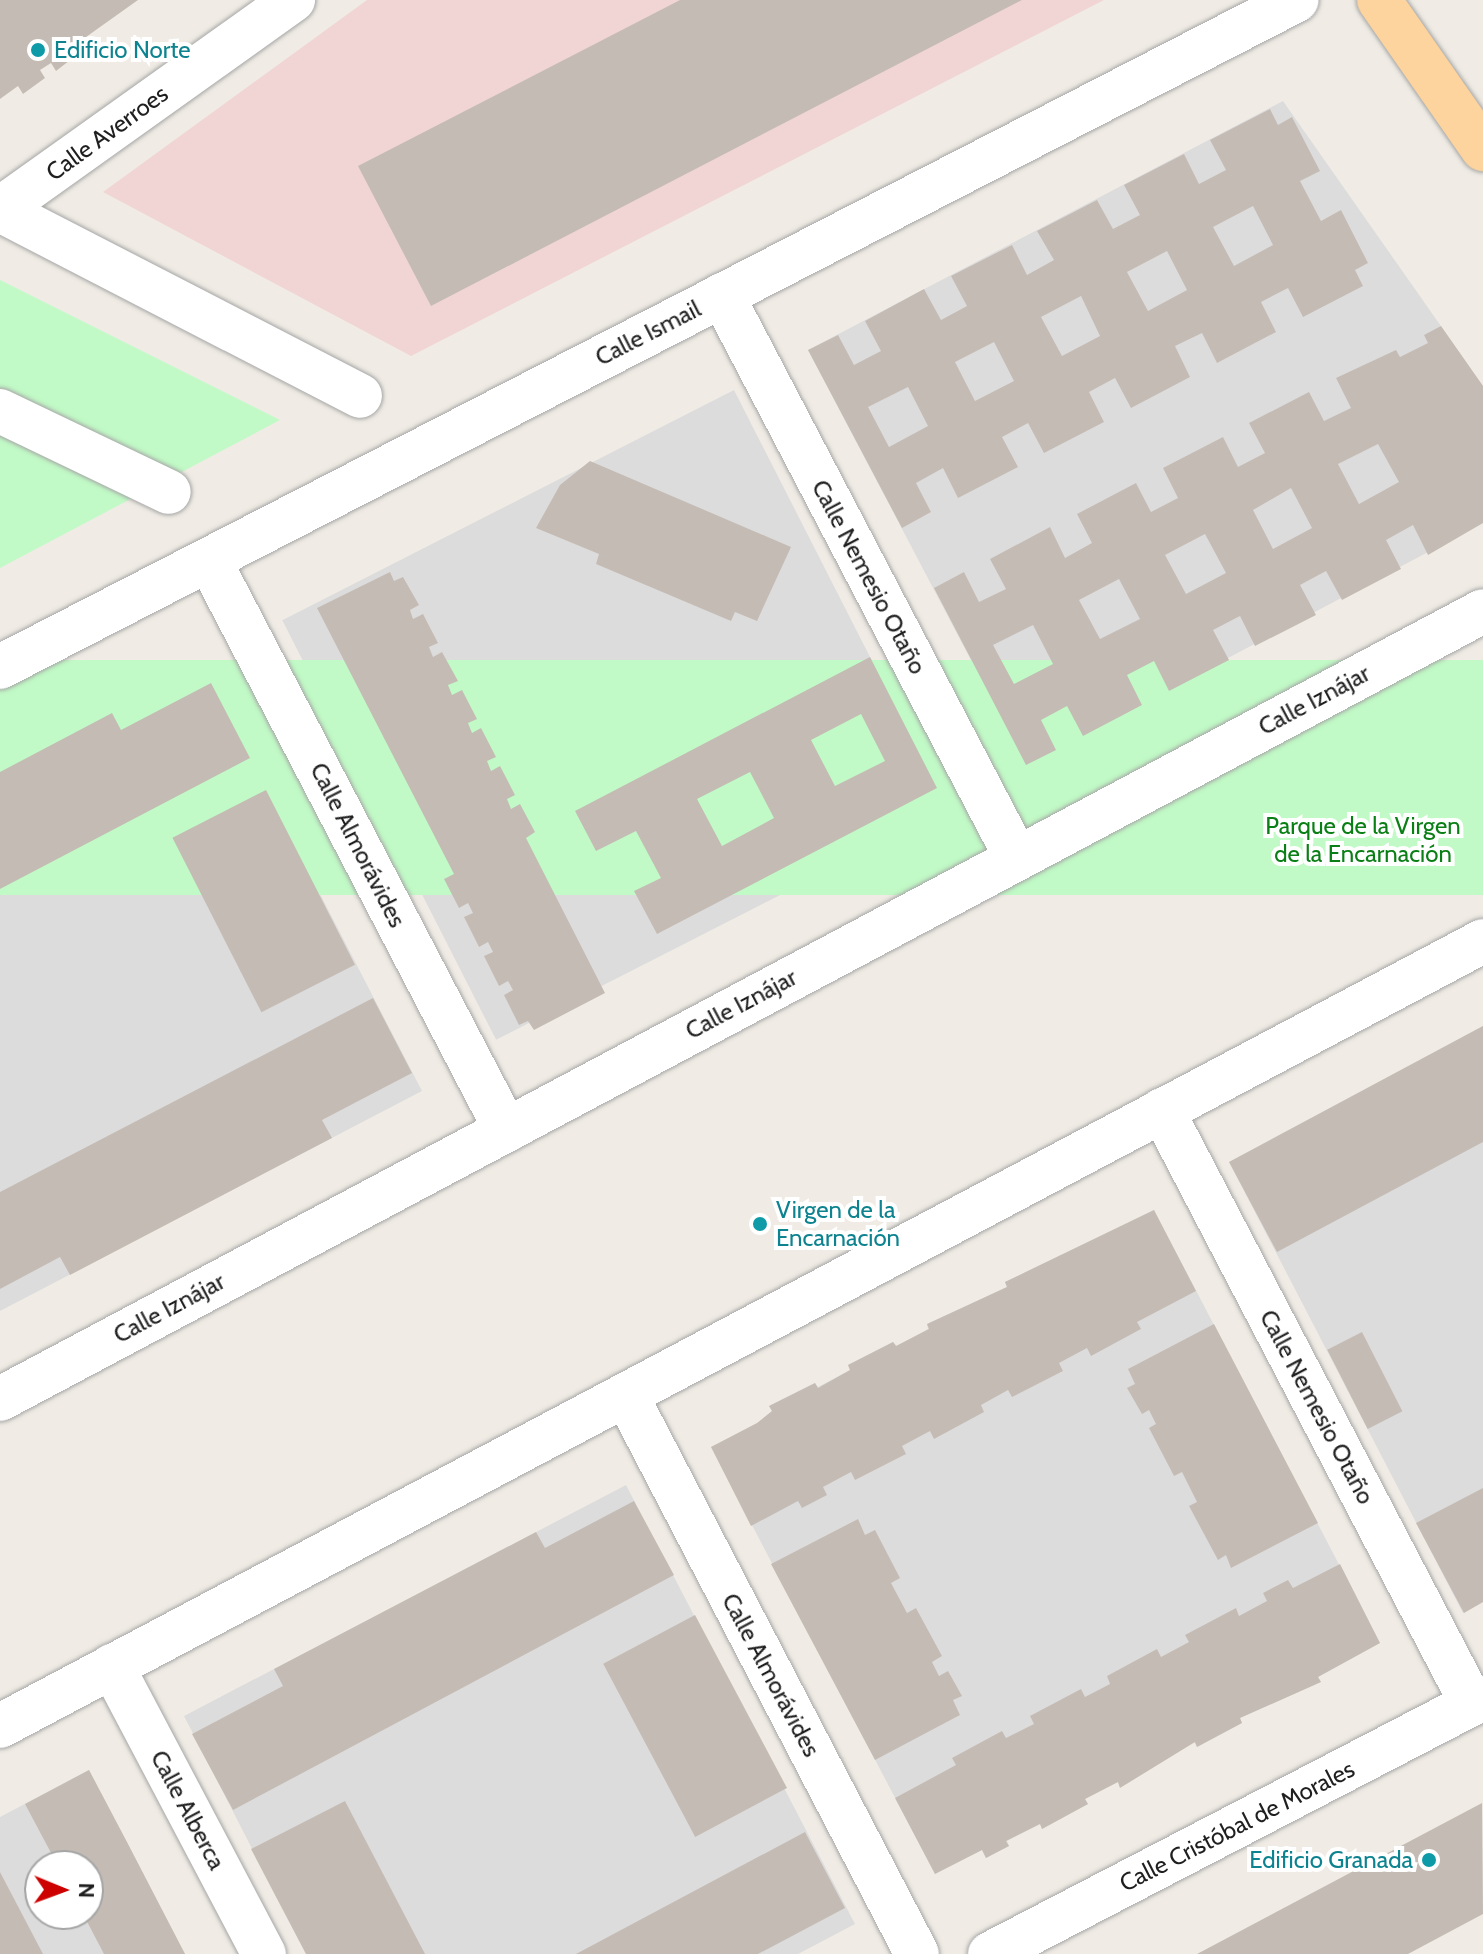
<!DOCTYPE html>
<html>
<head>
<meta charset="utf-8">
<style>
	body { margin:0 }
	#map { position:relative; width:1483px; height:1954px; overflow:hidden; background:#f0ece5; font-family:Cabin,sans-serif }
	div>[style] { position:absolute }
	.residential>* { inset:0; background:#dddcdc; transform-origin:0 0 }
	.commercial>* { inset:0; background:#f1d5d4 }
	.park>* { inset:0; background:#c1fac6; transform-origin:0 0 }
	.building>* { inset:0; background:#c4bcb4; transform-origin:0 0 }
	.roads { filter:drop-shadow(0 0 2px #a6a6a6) drop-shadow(0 0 2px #a6a6a6) }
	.minor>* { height:44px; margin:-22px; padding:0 22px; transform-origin:22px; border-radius:22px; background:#fff }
	.major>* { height:44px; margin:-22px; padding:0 22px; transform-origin:22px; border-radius:22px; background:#fdd49d }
	.dots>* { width:22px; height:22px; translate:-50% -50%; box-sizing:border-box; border:4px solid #fff; border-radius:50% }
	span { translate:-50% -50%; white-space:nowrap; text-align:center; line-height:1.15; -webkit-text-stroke:8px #fff; paint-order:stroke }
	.culture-label { font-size:24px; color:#0d838f }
	.left { translate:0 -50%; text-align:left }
	.right { translate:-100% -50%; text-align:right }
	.street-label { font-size:24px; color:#1f1f1f }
	.park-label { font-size:24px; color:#0a7f15 }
	.north { position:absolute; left:24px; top:1850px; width:80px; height:80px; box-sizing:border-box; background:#fff; border:2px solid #a5a5a5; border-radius:50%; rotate:91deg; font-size:22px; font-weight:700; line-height:32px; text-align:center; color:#1f1f1f }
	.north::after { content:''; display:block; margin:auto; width:28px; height:36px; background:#cd0100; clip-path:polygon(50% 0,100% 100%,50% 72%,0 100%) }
</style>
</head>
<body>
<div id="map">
	<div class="residential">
		<div style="clip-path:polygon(1283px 101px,1483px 386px,1483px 523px,1026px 765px,808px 350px)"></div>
		<div style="left:734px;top:390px;width:471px;height:507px;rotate:63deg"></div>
		<div style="clip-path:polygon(202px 666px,422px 1091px,0 1311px,0 772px)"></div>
		<div style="clip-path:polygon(1483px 1026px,1483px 1602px,1463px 1613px,1229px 1162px)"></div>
		<div style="clip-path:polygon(1154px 1210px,1380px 1643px,1318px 1677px,1321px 1682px,1240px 1718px,1242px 1723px,1197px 1747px,1194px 1742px,1120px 1787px,1118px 1782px,1085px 1799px,1088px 1804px,1042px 1829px,1040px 1824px,1007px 1841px,1009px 1846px,986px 1858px,982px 1850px,935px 1874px,711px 1447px,757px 1424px,772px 1411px,769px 1406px,815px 1383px,818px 1387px,850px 1370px,848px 1365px,893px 1342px,897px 1346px,928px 1329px,927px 1324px,1007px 1287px,1005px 1282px)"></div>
		<div style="clip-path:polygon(626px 1485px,855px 1924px,798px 1954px,306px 1954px,184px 1716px)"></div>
		<div style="clip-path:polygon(evenodd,89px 1770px,185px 1954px,0 1954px,0 1817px,89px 1770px,40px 1866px,88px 1866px,88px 1914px,40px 1914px,40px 1866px)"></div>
	</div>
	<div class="commercial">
		<div style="clip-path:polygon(367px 0,1104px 0,411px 356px,103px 192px)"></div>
	</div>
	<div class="park">
		<div style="clip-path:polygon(0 280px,280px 420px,0 568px)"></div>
		<div style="left:1483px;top:660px;width:235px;height:1677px;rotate:90deg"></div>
	</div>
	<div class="building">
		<div style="clip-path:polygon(0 0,138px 0,72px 47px,78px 54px,56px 71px,51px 63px,40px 70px,45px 78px,23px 94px,18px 86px,0 99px)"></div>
		<div style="clip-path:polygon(680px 0,1022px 0,431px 306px,358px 166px)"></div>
		<div style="clip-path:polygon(evenodd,1270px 109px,1278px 125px,1292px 117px,1320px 171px,1300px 181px,1321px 221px,1341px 210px,1368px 263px,1355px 270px,1363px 286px,1303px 317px,1288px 288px,1261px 302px,1276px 332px,1217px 363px,1202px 333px,1175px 346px,1190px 377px,1131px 408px,1115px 378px,1089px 392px,1104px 422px,1044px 453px,1028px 423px,1002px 437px,1018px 467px,958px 498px,943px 468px,916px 483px,931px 512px,902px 528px,808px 350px,838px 335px,854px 365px,881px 351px,865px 321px,924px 289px,941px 320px,967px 306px,951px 276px,1012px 245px,1027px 275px,1054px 260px,1037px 231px,1097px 200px,1113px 229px,1140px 215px,1124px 185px,1184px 154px,1199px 184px,1226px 170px,1210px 140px,1270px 109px,1253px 206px,1273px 245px,1234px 266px,1213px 227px,1253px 206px,1270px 109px,1167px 251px,1187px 290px,1148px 311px,1127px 272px,1167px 251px,1270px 109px,1081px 296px,1100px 336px,1062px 356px,1041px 317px,1081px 296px,1270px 109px,994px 342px,1014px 381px,975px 401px,955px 362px,994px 342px,1270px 109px,908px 387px,928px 426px,889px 447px,868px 407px,908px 387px)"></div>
		<div style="clip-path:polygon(evenodd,1441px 326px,1483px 386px,1483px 523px,1428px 555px,1413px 525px,1386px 540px,1401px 569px,1342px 600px,1326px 571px,1300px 585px,1316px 615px,1255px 646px,1240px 616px,1213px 630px,1229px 660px,1169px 691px,1154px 661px,1127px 675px,1142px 705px,1083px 736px,1067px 706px,1041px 720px,1056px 750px,1026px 765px,934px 588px,964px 572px,979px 602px,1006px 589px,990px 559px,1050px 527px,1065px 558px,1092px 543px,1077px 514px,1136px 483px,1151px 512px,1178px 498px,1163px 468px,1223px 437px,1238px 467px,1265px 453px,1249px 423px,1309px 392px,1324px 421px,1351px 408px,1336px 378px,1396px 350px,1400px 357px,1428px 343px,1424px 335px,1441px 326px,1378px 444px,1399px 482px,1359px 504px,1338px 464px,1378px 444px,1441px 326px,1291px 488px,1312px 528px,1273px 549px,1253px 510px,1291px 488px,1441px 326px,1205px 534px,1226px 573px,1186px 594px,1165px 555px,1205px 534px,1441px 326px,1119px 579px,1140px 619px,1100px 639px,1079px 600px,1119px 579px,1441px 326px,1033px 625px,1053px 664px,1014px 684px,993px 645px,1033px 625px)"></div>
		<div style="clip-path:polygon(590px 461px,791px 547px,757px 621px,735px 612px,731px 621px,596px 564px,599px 554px,536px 528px,560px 485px)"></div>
		<div style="clip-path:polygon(390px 572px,394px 581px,403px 577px,419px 605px,410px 610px,413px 619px,423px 614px,438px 643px,429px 647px,433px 657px,442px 652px,458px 681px,448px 685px,452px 695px,462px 690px,477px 719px,468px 723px,472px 733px,481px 728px,496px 757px,487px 761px,491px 771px,500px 766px,515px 795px,507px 799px,511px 809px,520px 804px,535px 832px,526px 838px,605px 993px,534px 1030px,528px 1021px,519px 1025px,504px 995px,513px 990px,508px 981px,499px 986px,484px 956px,493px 952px,488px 942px,479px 947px,464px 917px,473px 913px,468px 903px,459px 908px,444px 879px,454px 874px,317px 608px)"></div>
		<div style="clip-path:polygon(evenodd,870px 657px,937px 788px,657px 934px,634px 891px,661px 878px,636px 831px,596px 851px,575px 811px,870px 657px,861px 714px,885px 761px,835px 786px,811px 740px,861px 714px,870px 657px,750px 772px,774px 818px,722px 846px,697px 799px,750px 772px)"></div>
		<div style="clip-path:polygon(211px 683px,250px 758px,0 889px,0 772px,112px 713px,121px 730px)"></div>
		<div style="left:266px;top:790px;width:196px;height:105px;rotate:63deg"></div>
		<div style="clip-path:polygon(373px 998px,412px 1073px,322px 1120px,332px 1138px,70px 1275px,60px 1257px,0 1289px,0 1192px)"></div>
		<div style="clip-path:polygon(1483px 1026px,1483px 1142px,1277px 1252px,1229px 1162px)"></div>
		<div style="clip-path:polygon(1154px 1210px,1196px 1291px,1137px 1322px,1141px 1329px,1091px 1356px,1087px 1348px,1059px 1363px,1063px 1371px,1012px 1397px,1008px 1390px,981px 1405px,984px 1412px,934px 1439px,930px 1431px,902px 1446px,906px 1454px,855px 1480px,851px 1472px,823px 1487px,827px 1495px,802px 1508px,798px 1501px,751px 1526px,711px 1447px,757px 1423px,772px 1411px,769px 1406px,815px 1383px,818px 1388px,850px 1370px,848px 1365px,893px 1342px,896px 1346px,929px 1329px,927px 1324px,1007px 1287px,1005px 1282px)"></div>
		<div style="clip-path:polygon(1214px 1324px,1318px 1523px,1231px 1568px,1226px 1555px,1218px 1560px,1189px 1506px,1197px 1502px,1182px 1472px,1174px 1476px,1149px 1428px,1156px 1424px,1149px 1410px,1142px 1414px,1127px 1388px,1135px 1384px,1128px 1369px)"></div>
		<div style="left:1362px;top:1332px;width:89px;height:39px;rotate:63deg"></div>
		<div style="clip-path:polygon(1483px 1488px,1483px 1602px,1464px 1613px,1416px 1523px)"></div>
		<div style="clip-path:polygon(634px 1501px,674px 1575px,233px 1810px,192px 1734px,283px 1686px,274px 1669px,536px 1532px,545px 1548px)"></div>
		<div style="clip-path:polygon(858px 1519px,865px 1535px,875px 1530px,900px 1578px,891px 1583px,907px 1613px,916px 1608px,942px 1656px,932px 1662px,939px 1676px,948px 1671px,962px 1696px,953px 1700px,960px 1715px,875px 1760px,771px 1564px)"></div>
		<div style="clip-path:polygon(1340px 1564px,1380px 1643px,1318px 1677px,1321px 1682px,1240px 1718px,1242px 1723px,1197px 1747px,1195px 1742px,1120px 1788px,1118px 1782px,1085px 1799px,1088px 1804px,1042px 1829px,1040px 1824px,1006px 1841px,1009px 1846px,986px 1858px,982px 1850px,935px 1874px,895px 1798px,956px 1765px,952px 1758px,1002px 1731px,1006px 1738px,1034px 1724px,1030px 1716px,1081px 1689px,1085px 1697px,1110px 1684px,1107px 1676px,1157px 1649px,1161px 1657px,1189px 1642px,1185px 1635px,1236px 1608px,1239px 1616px,1267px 1601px,1263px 1593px,1288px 1580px,1293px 1588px)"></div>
		<div style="left:695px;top:1615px;width:196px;height:104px;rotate:62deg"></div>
		<div style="clip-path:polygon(89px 1770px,127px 1842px,185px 1954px,104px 1954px,83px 1914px,88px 1914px,88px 1866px,58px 1866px,25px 1804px)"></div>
		<div style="clip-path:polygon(345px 1801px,425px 1954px,306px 1954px,275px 1895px,251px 1849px)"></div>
		<div style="clip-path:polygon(1482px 1803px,1483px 1914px,1408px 1954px,1197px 1954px)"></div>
		<div style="clip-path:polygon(805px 1832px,845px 1908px,758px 1954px,576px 1954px)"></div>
		<div style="clip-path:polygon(0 1872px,43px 1954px,0 1954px)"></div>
	</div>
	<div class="roads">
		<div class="minor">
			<div style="left:0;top:209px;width:360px;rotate:-35.5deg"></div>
			<div style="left:0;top:210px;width:405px;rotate:27.3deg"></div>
			<div style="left:722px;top:295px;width:636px;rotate:62.39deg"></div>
			<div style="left:0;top:411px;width:187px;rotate:25.6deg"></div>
			<div style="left:209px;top:560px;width:643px;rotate:62.48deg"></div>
			<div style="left:0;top:667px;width:1458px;rotate:-27.22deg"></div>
			<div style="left:1162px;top:1110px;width:670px;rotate:62.44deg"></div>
			<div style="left:626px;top:1395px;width:630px;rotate:62.5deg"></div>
			<div style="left:0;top:1399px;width:1679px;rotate:-27.98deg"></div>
			<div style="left:112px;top:1666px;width:326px;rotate:62.2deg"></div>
			<div style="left:0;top:1726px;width:1678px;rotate:-27.89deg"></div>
			<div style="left:990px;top:1954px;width:556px;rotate:-27.44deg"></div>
		</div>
		<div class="major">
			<div style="left:1379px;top:0;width:182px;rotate:55.1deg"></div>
		</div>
	</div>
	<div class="dots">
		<div style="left:38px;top:50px;background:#0f9aa8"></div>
		<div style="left:760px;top:1224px;background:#0f9aa8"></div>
		<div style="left:1429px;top:1860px;background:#0f9aa8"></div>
	</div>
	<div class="culture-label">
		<span class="left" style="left:54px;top:50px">Edificio Norte</span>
		<span class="left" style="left:776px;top:1224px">Virgen de la<br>Encarnación</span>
		<span class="right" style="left:1413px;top:1860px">Edificio Granada</span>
	</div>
	<div class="street-label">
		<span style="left:107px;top:133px;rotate:-36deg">Calle Averroes</span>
		<span style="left:648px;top:333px;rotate:-27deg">Calle Ismail</span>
		<span style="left:869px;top:577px;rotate:62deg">Calle Nemesio Otaño</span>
		<span style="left:1314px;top:700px;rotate:-28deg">Calle Iznájar</span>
		<span style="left:358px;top:845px;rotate:63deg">Calle Almorávides</span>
		<span style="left:741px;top:1004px;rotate:-28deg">Calle Iznájar</span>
		<span style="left:169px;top:1308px;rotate:-28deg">Calle Iznájar</span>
		<span style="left:1317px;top:1407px;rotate:62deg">Calle Nemesio Otaño</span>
		<span style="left:771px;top:1675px;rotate:62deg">Calle Almorávides</span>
		<span style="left:188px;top:1810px;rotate:62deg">Calle Alberca</span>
		<span style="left:1237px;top:1826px;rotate:-27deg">Calle Cristóbal de Morales</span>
	</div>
	<div class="park-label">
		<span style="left:1363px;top:840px">Parque de la Virgen<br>de la Encarnación</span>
	</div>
	<div class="north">N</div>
</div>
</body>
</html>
